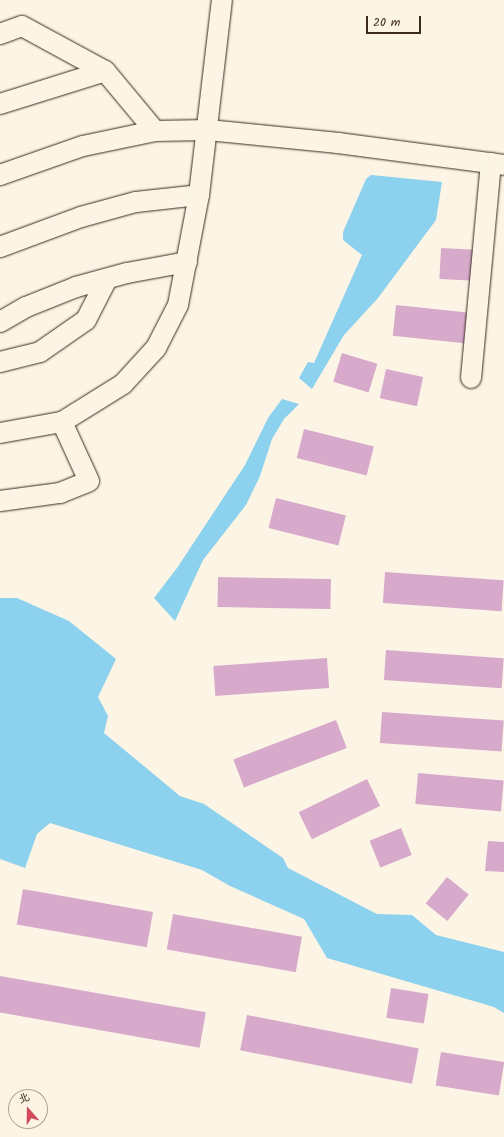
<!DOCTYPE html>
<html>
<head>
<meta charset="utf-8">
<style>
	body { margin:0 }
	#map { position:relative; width:504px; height:1137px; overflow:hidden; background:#fcf5e5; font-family:Kalam,"LXGW WenKai TC",sans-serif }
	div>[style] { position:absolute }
	.water>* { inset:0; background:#8cd1ed }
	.building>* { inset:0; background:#d7aacc; transform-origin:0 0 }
	.roads { filter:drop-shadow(0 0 1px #3b2a1e) drop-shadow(0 0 1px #3b2a1e) }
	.minor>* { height:20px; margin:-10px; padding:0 10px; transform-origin:10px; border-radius:10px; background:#fcf5e5 }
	span { translate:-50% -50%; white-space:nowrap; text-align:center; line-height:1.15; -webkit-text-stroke:3px #fcf5e5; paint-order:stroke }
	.north { position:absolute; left:8px; top:1089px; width:40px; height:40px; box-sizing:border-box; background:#fcf5e5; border:1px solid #afa495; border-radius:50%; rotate:340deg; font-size:11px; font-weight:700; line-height:16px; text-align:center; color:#3b2a1e }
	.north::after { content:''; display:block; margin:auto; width:14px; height:18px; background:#d1495b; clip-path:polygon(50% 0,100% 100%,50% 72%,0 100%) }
	.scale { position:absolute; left:366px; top:16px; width:55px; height:18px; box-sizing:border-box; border:2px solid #3b2a1e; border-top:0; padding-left:5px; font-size:12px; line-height:14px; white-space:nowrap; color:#3b2a1e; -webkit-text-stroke:3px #fcf5e5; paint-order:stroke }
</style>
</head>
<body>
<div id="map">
	<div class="water">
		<div style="clip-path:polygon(371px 175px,442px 182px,436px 220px,378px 298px,344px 335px,312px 389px,299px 378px,308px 362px,314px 363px,362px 255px,343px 240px,343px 232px,366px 179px)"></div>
		<div style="clip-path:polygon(282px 399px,299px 404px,284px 419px,272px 439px,260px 476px,246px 505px,203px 560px,175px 621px,154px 598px,177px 568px,245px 465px,268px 418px)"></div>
		<div style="clip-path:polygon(0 598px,17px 598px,69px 621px,116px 659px,98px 697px,108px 716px,104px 733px,180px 796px,204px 804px,283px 858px,288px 868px,377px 914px,412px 915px,436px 935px,504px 952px,504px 1013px,494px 1007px,327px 958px,304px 919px,230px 886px,202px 870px,50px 823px,37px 834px,25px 868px,0 859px)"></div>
	</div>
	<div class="building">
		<div style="left:441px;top:248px;width:35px;height:31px;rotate:3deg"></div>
		<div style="left:396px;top:305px;width:74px;height:31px;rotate:6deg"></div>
		<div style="left:342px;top:353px;width:37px;height:30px;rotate:17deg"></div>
		<div style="left:386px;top:369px;width:38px;height:30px;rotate:12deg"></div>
		<div style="left:304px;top:429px;width:72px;height:30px;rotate:14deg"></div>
		<div style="left:276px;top:498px;width:72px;height:31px;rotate:14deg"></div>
		<div style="left:385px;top:572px;width:119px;height:31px;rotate:4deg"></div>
		<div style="left:218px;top:577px;width:113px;height:30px;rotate:1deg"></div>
		<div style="left:386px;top:650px;width:118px;height:30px;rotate:4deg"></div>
		<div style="left:327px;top:658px;width:30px;height:114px;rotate:86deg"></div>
		<div style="left:382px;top:712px;width:122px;height:31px;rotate:4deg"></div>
		<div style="left:336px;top:720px;width:30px;height:110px;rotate:69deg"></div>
		<div style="left:418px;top:773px;width:86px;height:31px;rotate:5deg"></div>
		<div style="left:367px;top:779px;width:30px;height:76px;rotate:64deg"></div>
		<div style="left:401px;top:828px;width:29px;height:34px;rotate:68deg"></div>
		<div style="clip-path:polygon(488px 841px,504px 842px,504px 872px,485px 871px)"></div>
		<div style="left:447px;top:877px;width:28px;height:34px;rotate:39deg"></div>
		<div style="left:23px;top:889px;width:132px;height:36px;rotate:10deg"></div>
		<div style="left:173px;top:914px;width:131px;height:36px;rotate:10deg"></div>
		<div style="left:0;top:976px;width:209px;height:36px;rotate:10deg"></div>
		<div style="left:391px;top:988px;width:38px;height:30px;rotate:9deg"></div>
		<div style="left:247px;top:1015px;width:175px;height:36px;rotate:11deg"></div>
		<div style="left:441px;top:1052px;width:64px;height:34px;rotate:9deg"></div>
	</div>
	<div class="roads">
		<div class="minor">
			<div style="left:0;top:34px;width:23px;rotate:-20deg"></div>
			<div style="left:22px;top:26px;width:94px;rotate:28.5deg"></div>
			<div style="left:105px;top:71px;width:78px;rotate:50.2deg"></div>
			<div style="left:155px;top:131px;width:53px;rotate:-1.1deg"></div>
			<div style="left:208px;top:130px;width:131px;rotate:5.7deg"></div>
			<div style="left:338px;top:143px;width:167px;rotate:7.5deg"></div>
			<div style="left:0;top:104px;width:110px;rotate:-17.4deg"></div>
			<div style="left:0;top:175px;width:88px;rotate:-19.3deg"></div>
			<div style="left:83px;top:146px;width:74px;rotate:-11.8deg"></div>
			<div style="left:0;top:247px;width:86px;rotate:-20.3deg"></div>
			<div style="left:81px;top:217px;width:57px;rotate:-15.3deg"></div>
			<div style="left:136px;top:202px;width:63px;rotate:-6.3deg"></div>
			<div style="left:0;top:322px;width:30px;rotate:-30deg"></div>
			<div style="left:26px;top:307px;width:54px;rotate:-21.8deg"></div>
			<div style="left:76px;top:287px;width:53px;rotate:-15.4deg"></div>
			<div style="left:127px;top:273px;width:61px;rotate:-10.4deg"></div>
			<div style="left:0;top:362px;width:41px;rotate:-14deg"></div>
			<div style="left:40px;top:352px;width:56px;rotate:-34.8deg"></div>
			<div style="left:86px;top:320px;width:46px;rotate:-62.9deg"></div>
			<div style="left:471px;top:378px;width:216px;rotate:-84.7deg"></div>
			<div style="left:0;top:433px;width:63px;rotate:-10.1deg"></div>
			<div style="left:62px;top:422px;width:72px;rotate:-31.9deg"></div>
			<div style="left:123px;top:384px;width:49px;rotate:-47.5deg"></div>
			<div style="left:156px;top:348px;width:48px;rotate:-62.9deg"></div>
			<div style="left:178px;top:305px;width:112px;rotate:-79.2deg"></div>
			<div style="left:199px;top:195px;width:196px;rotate:-83.3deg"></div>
			<div style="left:0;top:501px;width:61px;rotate:-7.6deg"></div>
			<div style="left:60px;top:493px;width:31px;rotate:-22deg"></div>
			<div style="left:89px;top:481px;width:65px;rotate:-114.6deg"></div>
		</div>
	</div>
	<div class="north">北</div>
	<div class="scale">20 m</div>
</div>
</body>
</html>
